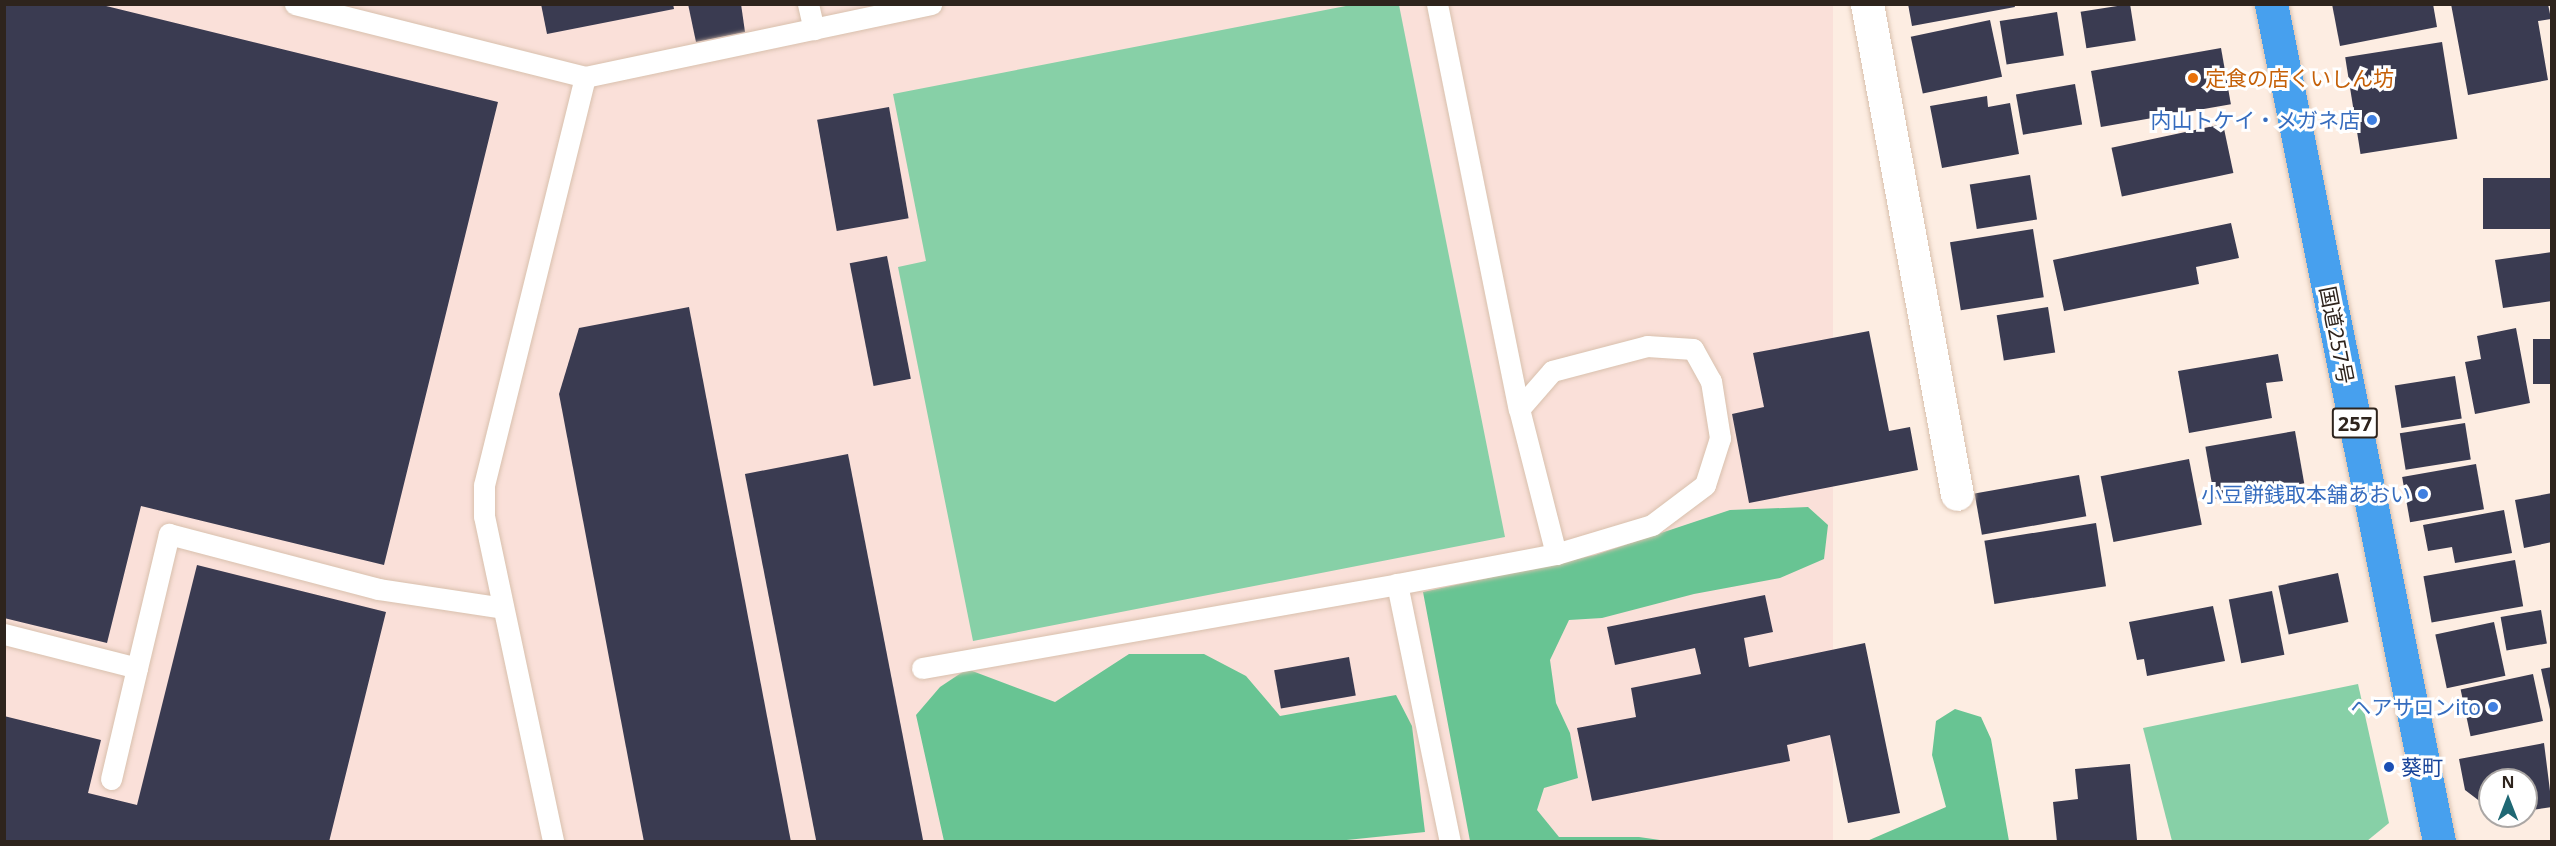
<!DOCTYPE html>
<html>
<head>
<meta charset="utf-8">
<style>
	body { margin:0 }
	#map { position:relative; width:2556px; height:846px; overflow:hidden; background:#fdede2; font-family:"Noto Sans","Noto Sans JP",sans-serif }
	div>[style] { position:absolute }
	.industrial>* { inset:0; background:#fae0d9; transform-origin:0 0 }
	.green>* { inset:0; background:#87d0a7 }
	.forest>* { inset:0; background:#68c493 }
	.building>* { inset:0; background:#3a3b51; transform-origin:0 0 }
	.roads { filter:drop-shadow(0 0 2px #d8c0ad) drop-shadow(0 0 2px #d8c0ad) }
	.lane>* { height:21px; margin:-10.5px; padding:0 10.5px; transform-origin:10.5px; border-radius:10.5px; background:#fff }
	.street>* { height:33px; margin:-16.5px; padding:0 16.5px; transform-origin:16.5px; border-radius:16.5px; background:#fff }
	.highway>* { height:33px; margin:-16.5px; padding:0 16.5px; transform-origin:16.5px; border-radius:16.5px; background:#47a0ee }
	.dots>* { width:16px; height:16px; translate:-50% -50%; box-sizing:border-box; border:3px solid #fff; border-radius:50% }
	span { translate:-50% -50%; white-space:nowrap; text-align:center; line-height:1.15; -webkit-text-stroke:6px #fff; paint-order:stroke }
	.shield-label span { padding:2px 4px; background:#fff; border:2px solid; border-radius:4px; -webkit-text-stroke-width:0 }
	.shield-label { font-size:20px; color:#2e241d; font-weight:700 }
	.food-label { font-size:21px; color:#c56008 }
	.left { translate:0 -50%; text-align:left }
	.shop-label { font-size:21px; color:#366cbe }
	.right { translate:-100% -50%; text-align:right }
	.street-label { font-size:21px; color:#2e241d }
	.transit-label { font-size:21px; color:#164399 }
	.frame { position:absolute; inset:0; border:6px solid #2e241d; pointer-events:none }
	.north { position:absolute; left:2478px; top:768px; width:60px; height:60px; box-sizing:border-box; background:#fff; border:2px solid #aba7a5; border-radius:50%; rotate:0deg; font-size:16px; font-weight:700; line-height:24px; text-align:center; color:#2e241d }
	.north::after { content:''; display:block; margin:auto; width:21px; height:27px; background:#1f6874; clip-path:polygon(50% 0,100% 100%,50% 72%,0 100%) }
</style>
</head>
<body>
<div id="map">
	<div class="industrial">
		<div style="left:5px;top:5px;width:1828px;height:837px"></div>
	</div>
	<div class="green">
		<div style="clip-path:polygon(1351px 5px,1399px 5px,1505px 537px,973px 641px,898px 267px,926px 261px,893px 94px)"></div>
		<div style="clip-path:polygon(2358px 684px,2389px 823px,2367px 841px,2172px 841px,2143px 728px)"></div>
	</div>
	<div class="forest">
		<div style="clip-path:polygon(1808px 507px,1828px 525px,1824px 559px,1780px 578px,1694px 594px,1602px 618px,1569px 620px,1550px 660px,1556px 703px,1570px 733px,1578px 778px,1544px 788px,1537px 810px,1559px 837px,1639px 837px,1667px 841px,1470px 841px,1423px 592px,1595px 555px,1730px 510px)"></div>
		<div style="clip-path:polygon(1129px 654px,1204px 654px,1246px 676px,1280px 716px,1396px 695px,1412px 726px,1425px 832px,1327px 842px,944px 841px,916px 715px,940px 687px,967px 669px,1055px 702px)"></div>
		<div style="clip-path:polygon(1955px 709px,1981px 717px,1991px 739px,2009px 841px,1867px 841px,1946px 807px,1932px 755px,1936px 721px)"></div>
	</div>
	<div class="building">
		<div style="clip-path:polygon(4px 4px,98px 4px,498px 102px,384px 565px,141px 506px,107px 643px,4px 618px)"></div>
		<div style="clip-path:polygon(541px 4px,673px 4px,674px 9px,547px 34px)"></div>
		<div style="clip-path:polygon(688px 4px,741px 4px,745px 32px,696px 42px)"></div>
		<div style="clip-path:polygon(1908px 4px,2014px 4px,2015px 7px,1912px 26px)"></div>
		<div style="left:2130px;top:4px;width:37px;height:50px;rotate:81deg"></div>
		<div style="clip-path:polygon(2332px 4px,2433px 4px,2437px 27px,2340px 46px)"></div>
		<div style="clip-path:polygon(2451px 4px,2548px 4px,2551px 19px,2538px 21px,2548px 80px,2468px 95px)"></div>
		<div style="left:2057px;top:12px;width:44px;height:58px;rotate:81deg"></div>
		<div style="left:1990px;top:20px;width:58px;height:81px;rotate:78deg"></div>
		<div style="left:2442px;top:42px;width:98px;height:98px;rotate:81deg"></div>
		<div style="left:2221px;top:48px;width:57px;height:132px;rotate:80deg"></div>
		<div style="left:2075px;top:84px;width:41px;height:60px;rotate:80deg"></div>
		<div style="clip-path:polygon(1987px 96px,1988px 107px,2010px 103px,2019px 154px,1942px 168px,1930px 106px)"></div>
		<div style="left:889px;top:107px;width:113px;height:73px;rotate:80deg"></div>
		<div style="left:2223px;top:124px;width:50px;height:114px;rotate:78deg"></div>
		<div style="left:2030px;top:175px;width:45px;height:61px;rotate:81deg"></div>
		<div style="left:2552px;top:178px;width:51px;height:69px;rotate:90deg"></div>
		<div style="clip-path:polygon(2231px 223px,2239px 258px,2196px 267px,2199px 284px,2064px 311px,2053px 260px)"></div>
		<div style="left:2033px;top:229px;width:69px;height:84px;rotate:81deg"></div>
		<div style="clip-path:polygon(2552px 252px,2552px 301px,2503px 308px,2495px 260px)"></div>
		<div style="left:887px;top:256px;width:125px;height:38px;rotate:79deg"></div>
		<div style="clip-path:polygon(689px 307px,791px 842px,644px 842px,559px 394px,579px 328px)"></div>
		<div style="left:2048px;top:307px;width:46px;height:52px;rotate:81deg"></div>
		<div style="clip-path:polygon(2516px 328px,2530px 403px,2475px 414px,2465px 362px,2481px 359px,2477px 336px)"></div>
		<div style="clip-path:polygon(1869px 331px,1889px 431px,1910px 427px,1918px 470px,1749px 503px,1732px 414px,1764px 407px,1753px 353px)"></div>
		<div style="left:2552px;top:339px;width:45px;height:19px;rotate:90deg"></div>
		<div style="clip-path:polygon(2278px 354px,2283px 381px,2266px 383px,2272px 418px,2189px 433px,2178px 371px)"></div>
		<div style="left:2455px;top:376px;width:43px;height:61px;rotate:81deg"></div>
		<div style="left:2465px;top:423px;width:37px;height:66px;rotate:81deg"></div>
		<div style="left:2295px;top:431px;width:53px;height:91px;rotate:80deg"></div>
		<div style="left:848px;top:454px;width:395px;height:105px;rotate:79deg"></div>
		<div style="left:2189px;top:459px;width:67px;height:90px;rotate:79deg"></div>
		<div style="left:2476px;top:464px;width:46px;height:75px;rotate:80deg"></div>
		<div style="left:2079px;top:475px;width:42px;height:106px;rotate:80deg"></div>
		<div style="clip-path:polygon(2552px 493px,2552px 542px,2524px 548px,2515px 500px)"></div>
		<div style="clip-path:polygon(2504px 510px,2512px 553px,2455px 563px,2452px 547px,2428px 551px,2423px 525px)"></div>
		<div style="left:2096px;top:523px;width:64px;height:113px;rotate:81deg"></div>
		<div style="left:2515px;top:560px;width:47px;height:93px;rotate:80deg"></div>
		<div style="clip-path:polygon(197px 565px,386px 612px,329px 842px,4px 842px,4px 716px,101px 740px,88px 793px,137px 805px)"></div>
		<div style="left:2338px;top:573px;width:50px;height:61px;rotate:78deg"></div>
		<div style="left:2272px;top:591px;width:65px;height:44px;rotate:79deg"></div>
		<div style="clip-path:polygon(1765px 595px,1773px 632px,1744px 638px,1749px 667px,1865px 643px,1900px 813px,1848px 823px,1830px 735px,1787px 745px,1790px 761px,1592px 801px,1577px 728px,1636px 717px,1631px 688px,1701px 674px,1695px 648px,1615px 665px,1607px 627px)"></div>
		<div style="clip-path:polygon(2213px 606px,2225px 661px,2147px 676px,2144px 659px,2137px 660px,2129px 622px)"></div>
		<div style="left:2541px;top:610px;width:34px;height:41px;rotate:80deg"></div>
		<div style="left:2494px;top:622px;width:55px;height:60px;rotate:78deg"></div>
		<div style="left:1349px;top:657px;width:39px;height:76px;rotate:80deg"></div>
		<div style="clip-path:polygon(2552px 667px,2552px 714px,2551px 714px,2541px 669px)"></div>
		<div style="left:2533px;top:674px;width:48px;height:74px;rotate:78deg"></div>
		<div style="clip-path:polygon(2544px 743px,2552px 807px,2526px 811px,2526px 780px,2490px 780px,2490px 809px,2465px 790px,2459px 759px)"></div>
		<div style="clip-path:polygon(2130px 764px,2137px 840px,2057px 842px,2053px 802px,2078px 799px,2075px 769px)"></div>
	</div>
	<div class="roads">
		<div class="lane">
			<div style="left:295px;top:4px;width:299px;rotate:14.1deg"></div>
			<div style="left:585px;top:77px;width:420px;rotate:103.9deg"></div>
			<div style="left:484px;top:485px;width:31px;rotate:90deg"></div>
			<div style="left:484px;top:516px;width:333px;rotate:78deg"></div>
			<div style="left:808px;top:4px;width:26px;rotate:77deg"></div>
			<div style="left:1437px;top:4px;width:413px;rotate:78.6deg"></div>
			<div style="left:585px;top:77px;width:354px;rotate:-11.9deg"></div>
			<div style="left:1397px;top:584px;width:162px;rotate:-10.7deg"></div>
			<div style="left:1556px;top:554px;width:150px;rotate:-104.3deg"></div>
			<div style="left:1519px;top:409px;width:50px;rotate:-49deg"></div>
			<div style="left:1552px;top:371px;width:98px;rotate:-14.7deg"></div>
			<div style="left:1647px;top:346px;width:46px;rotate:3.7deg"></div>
			<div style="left:1693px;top:349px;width:37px;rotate:61deg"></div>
			<div style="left:1711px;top:381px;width:58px;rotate:81deg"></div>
			<div style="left:1720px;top:438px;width:49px;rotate:107.7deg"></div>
			<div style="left:1705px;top:485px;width:66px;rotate:143deg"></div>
			<div style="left:1652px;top:525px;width:100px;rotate:163.2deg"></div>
			<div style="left:4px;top:634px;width:137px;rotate:14.3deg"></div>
			<div style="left:137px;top:668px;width:138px;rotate:-76.6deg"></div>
			<div style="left:169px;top:534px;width:216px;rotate:14.7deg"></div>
			<div style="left:378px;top:589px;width:126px;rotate:8.6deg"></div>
			<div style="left:922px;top:668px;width:482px;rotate:-10deg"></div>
			<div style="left:1397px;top:584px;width:263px;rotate:78.4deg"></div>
			<div style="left:111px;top:779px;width:114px;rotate:-76.8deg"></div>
		</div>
		<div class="street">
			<div style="left:1867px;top:4px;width:498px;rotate:79.6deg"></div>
		</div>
		<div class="highway">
			<div style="left:2271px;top:4px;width:855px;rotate:78.66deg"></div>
		</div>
	</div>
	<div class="dots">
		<div style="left:2193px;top:78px;background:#e8710a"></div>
		<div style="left:2372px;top:120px;background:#3f7fe0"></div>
		<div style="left:2423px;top:494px;background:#3f7fe0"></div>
		<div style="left:2493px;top:707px;background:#3f7fe0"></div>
		<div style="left:2389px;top:767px;background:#1a4fb4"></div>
	</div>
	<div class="shield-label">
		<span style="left:2355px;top:423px">257</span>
	</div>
	<div class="food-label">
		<span class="left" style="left:2205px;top:78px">定食の店くいしん坊</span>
	</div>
	<div class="shop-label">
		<span class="right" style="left:2360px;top:120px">内山トケイ・メガネ店</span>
		<span class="right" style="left:2411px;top:494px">小豆餅銭取本舗あおい</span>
		<span class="right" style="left:2481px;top:707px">ヘアサロンito</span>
	</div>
	<div class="street-label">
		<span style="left:2337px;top:335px;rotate:79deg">国道257号</span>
	</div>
	<div class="transit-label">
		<span class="left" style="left:2401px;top:767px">葵町</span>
	</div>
	<div class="frame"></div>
	<div class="north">N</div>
</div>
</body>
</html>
